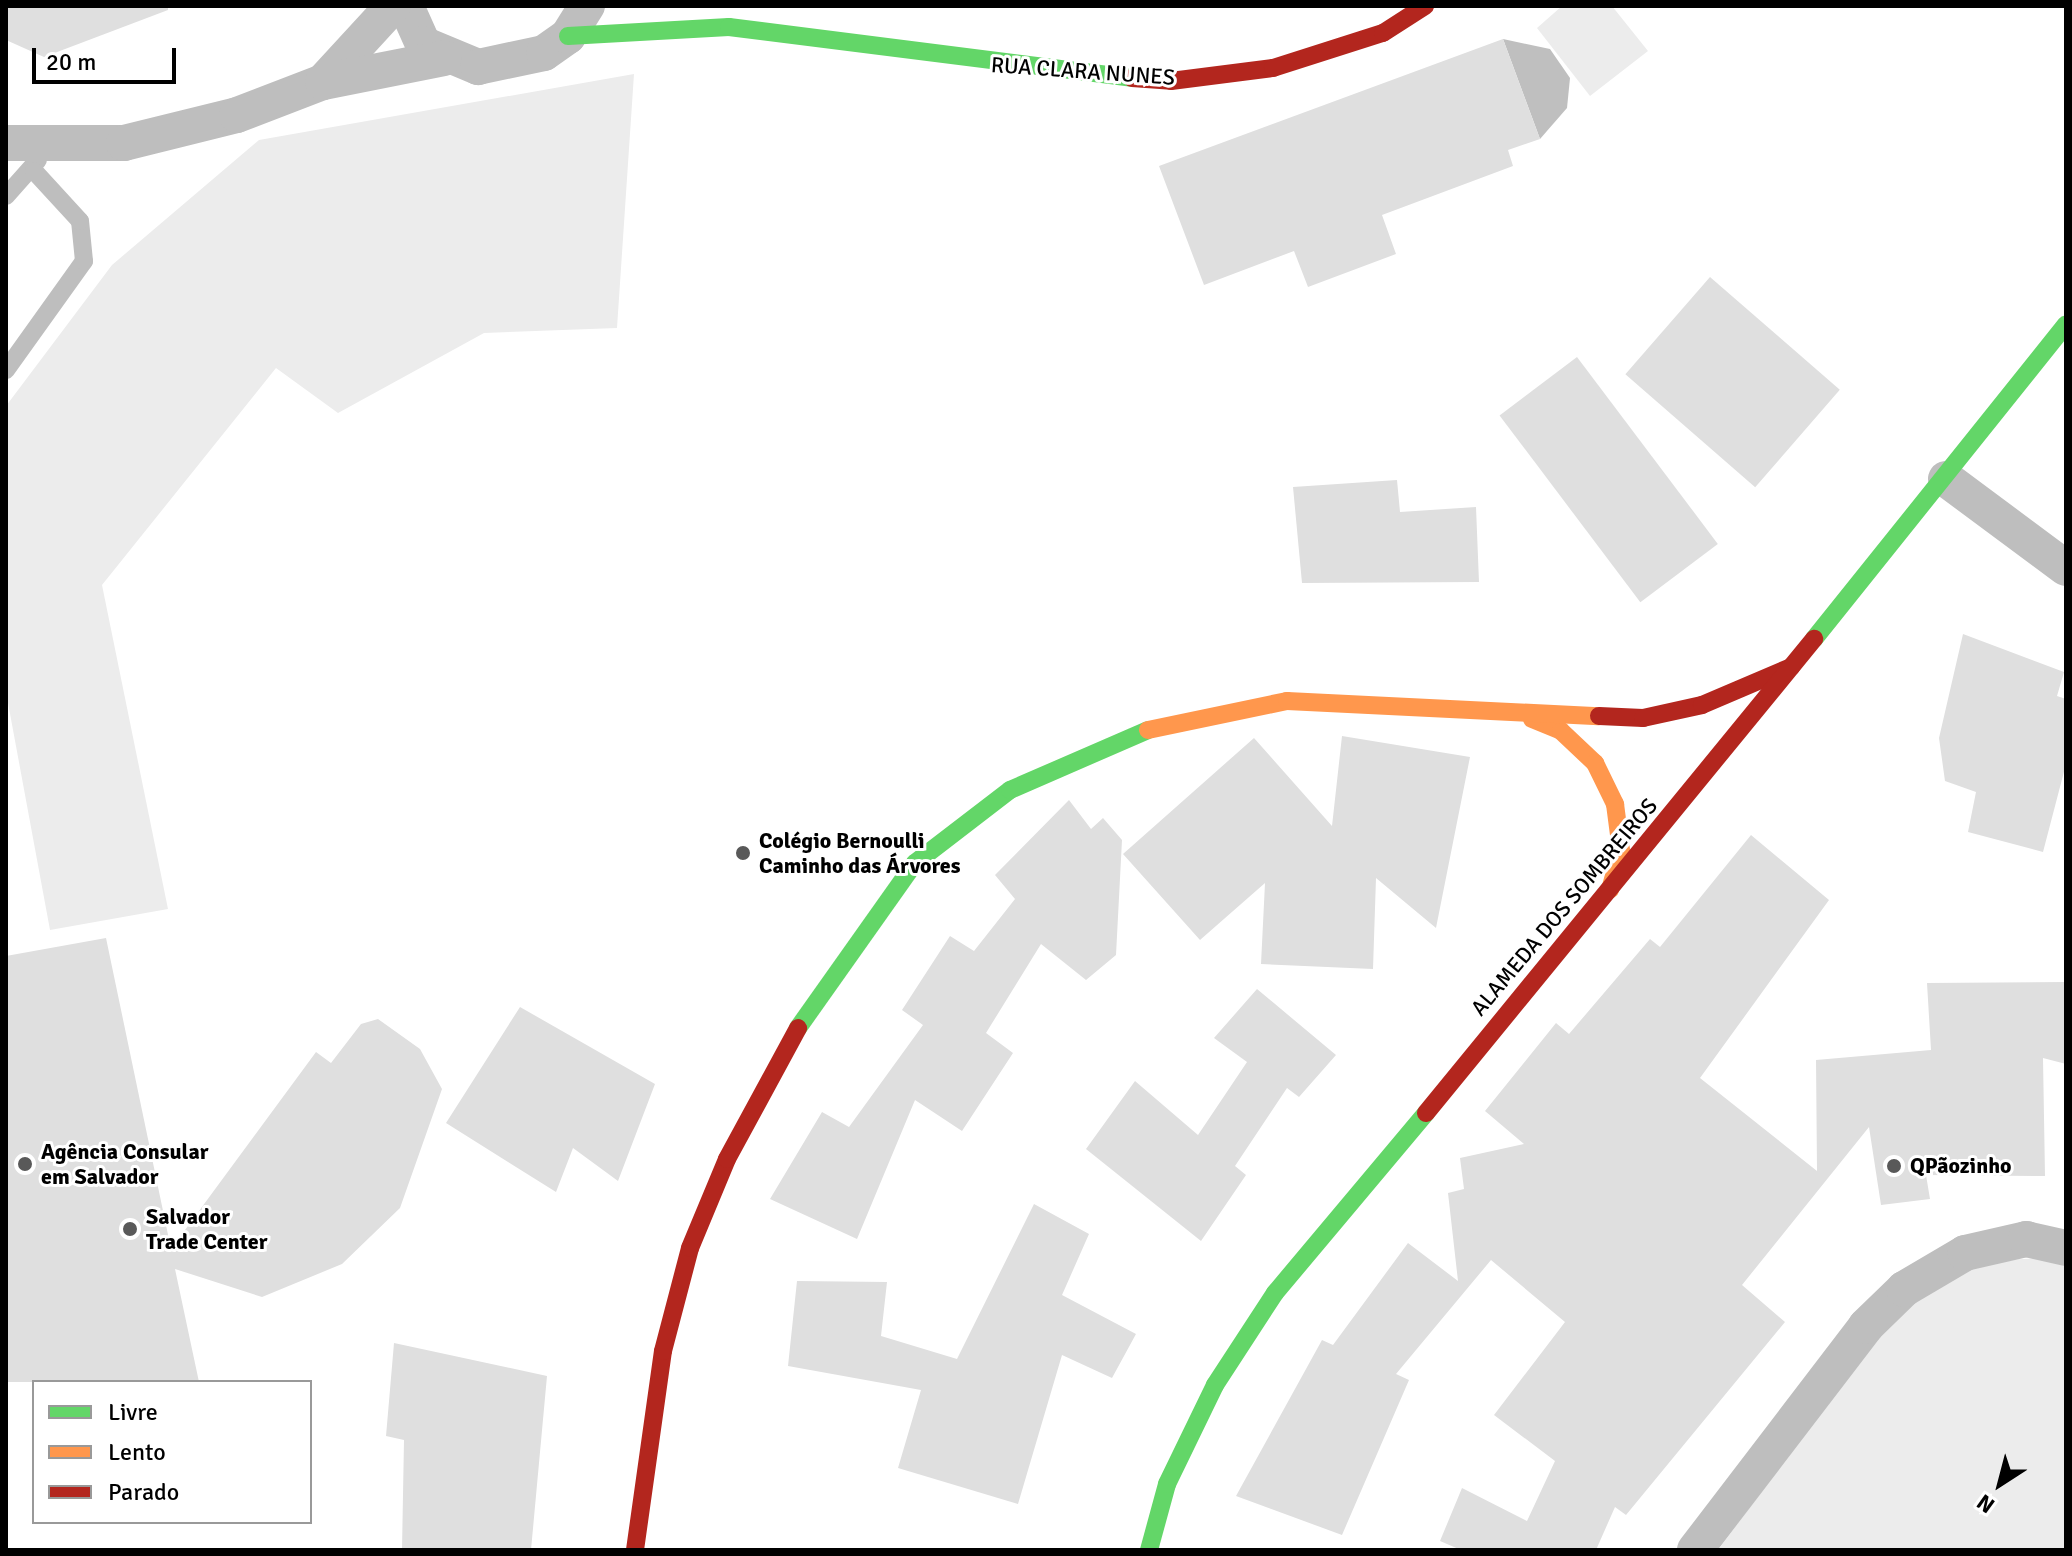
<!DOCTYPE html>
<html>
<head>
<meta charset="utf-8">
<style>
	body { margin:0 }
	#map { position:relative; width:2072px; height:1556px; overflow:hidden; background:#fff; font-family:Signika,sans-serif }
	div>[style] { position:absolute }
	.green>* { inset:0; background:#ececec }
	.water>* { inset:0; background:#bfbfbf }
	.building>* { inset:0; background:#dfdfdf; transform-origin:0 0 }
	.lane>* { height:18px; margin:-9px; padding:0 9px; transform-origin:9px; border-radius:9px; background:#bebebe }
	.street>* { height:36px; margin:-18px; padding:0 18px; transform-origin:18px; border-radius:18px; background:#bebebe }
	.fast>* { height:18px; margin:-9px; padding:0 9px; transform-origin:9px; border-radius:9px; background:#63d668 }
	.slow>* { height:18px; margin:-9px; padding:0 9px; transform-origin:9px; border-radius:9px; background:#ff974d }
	.jam>* { height:18px; margin:-9px; padding:0 9px; transform-origin:9px; border-radius:9px; background:#b3261e }
	.dots>* { width:22px; height:22px; translate:-50% -50%; box-sizing:border-box; border:4px solid #fff; border-radius:50% }
	span { translate:-50% -50%; white-space:nowrap; text-align:center; line-height:1.15; -webkit-text-stroke:6px #fff; paint-order:stroke }
	.street-label { font-size:22px; color:#000 }
	.poi-label { font-size:22px; color:#000; font-weight:700 }
	.left { translate:0 -50%; text-align:left }
	.frame { position:absolute; inset:0; border:8px solid #000; pointer-events:none }
	.legend { position:absolute; left:32px; top:1380px; width:280px; height:144px; box-sizing:border-box; background:#fff; border:2px solid #999; margin:0; padding:10px 14px; list-style:none; font-size:24px; color:#000 }
	.legend li { display:flex; align-items:center; gap:16px; height:40px }
	.legend b { width:40px; border:2px solid #999 }
	.north { position:absolute; left:1960px; top:1444px; width:80px; height:80px; -webkit-text-stroke:6px #fff; paint-order:stroke; rotate:216deg; font-size:22px; font-weight:700; line-height:32px; text-align:center; color:#000 }
	.north::after { content:''; display:block; margin:auto; width:28px; height:36px; background:#000; clip-path:polygon(50% 0,100% 100%,50% 72%,0 100%) }
	.scale { position:absolute; left:32px; top:48px; width:144px; height:36px; box-sizing:border-box; border:4px solid #000; border-top:0; padding-left:10px; font-size:24px; line-height:28px; white-space:nowrap; color:#000; -webkit-text-stroke:6px #fff; paint-order:stroke }
</style>
</head>
<body>
<div id="map">
	<div class="green">
		<div style="clip-path:polygon(1562px 6px,1612px 6px,1648px 51px,1590px 96px,1537px 28px)"></div>
		<div style="clip-path:polygon(634px 74px,617px 328px,484px 333px,338px 413px,276px 368px,102px 585px,168px 909px,50px 930px,6px 692px,6px 406px,112px 265px,259px 140px)"></div>
		<div style="clip-path:polygon(2066px 1257px,2066px 1550px,1718px 1550px,1914px 1288px,1978px 1261px)"></div>
	</div>
	<div class="water">
		<div style="clip-path:polygon(1503px 39px,1550px 49px,1570px 78px,1567px 108px,1540px 139px)"></div>
	</div>
	<div class="building">
		<div style="clip-path:polygon(6px 6px,168px 6px,168px 10px,44px 57px,6px 40px)"></div>
		<div style="clip-path:polygon(1503px 39px,1540px 139px,1508px 150px,1513px 166px,1382px 215px,1396px 254px,1308px 287px,1294px 251px,1204px 285px,1159px 166px)"></div>
		<div style="left:1710px;top:277px;width:172px;height:129px;rotate:41deg"></div>
		<div style="left:1577px;top:357px;width:234px;height:97px;rotate:53deg"></div>
		<div style="clip-path:polygon(1397px 480px,1400px 512px,1476px 507px,1479px 582px,1302px 583px,1293px 487px)"></div>
		<div style="clip-path:polygon(1963px 634px,2064px 672px,2057px 696px,2066px 699px,2066px 764px,2043px 852px,1968px 832px,1976px 792px,1945px 781px,1939px 738px)"></div>
		<div style="clip-path:polygon(1342px 736px,1470px 757px,1436px 928px,1376px 878px,1373px 969px,1261px 964px,1265px 883px,1200px 940px,1123px 854px,1254px 738px,1332px 826px)"></div>
		<div style="clip-path:polygon(1069px 800px,1091px 829px,1103px 818px,1122px 840px,1116px 955px,1086px 980px,1041px 944px,986px 1033px,1013px 1053px,962px 1131px,915px 1100px,857px 1239px,770px 1199px,822px 1112px,849px 1127px,923px 1025px,902px 1010px,950px 936px,974px 951px,1015px 899px,995px 875px)"></div>
		<div style="clip-path:polygon(1751px 835px,1829px 900px,1700px 1078px,1817px 1171px,1816px 1060px,1931px 1050px,1927px 983px,2066px 982px,2066px 1064px,2043px 1058px,2045px 1176px,1926px 1175px,1930px 1199px,1881px 1205px,1869px 1127px,1742px 1285px,1785px 1322px,1626px 1515px,1615px 1507px,1596px 1550px,1461px 1550px,1440px 1541px,1462px 1488px,1527px 1521px,1555px 1461px,1494px 1415px,1565px 1322px,1491px 1260px,1396px 1374px,1409px 1380px,1342px 1535px,1236px 1496px,1322px 1340px,1333px 1345px,1408px 1243px,1458px 1281px,1448px 1193px,1464px 1189px,1460px 1158px,1524px 1144px,1485px 1111px,1556px 1023px,1569px 1034px,1650px 939px,1660px 947px)"></div>
		<div style="clip-path:polygon(106px 938px,171px 1249px,316px 1052px,331px 1063px,361px 1024px,378px 1019px,420px 1049px,442px 1089px,400px 1208px,342px 1264px,262px 1297px,175px 1269px,199px 1382px,6px 1382px,6px 956px)"></div>
		<div style="clip-path:polygon(1257px 989px,1336px 1055px,1299px 1097px,1287px 1088px,1235px 1166px,1246px 1175px,1201px 1241px,1086px 1149px,1135px 1081px,1198px 1135px,1247px 1062px,1214px 1038px)"></div>
		<div style="clip-path:polygon(520px 1007px,655px 1084px,618px 1181px,573px 1148px,556px 1192px,446px 1123px)"></div>
		<div style="clip-path:polygon(1034px 1204px,1089px 1234px,1062px 1295px,1136px 1334px,1112px 1378px,1062px 1355px,1018px 1504px,898px 1468px,921px 1390px,788px 1366px,797px 1281px,887px 1282px,881px 1336px,957px 1359px)"></div>
		<div style="clip-path:polygon(394px 1343px,547px 1376px,531px 1550px,402px 1550px,404px 1440px,386px 1436px)"></div>
	</div>
	<div class="lane">
		<div style="left:6px;top:196px;width:48px;rotate:-48.4deg"></div>
		<div style="left:6px;top:370px;width:134px;rotate:-54.4deg"></div>
		<div style="left:84px;top:261px;width:40px;rotate:-95.7deg"></div>
		<div style="left:80px;top:221px;width:68px;rotate:-132.6deg"></div>
	</div>
	<div class="street">
		<div style="left:406px;top:6px;width:42px;rotate:65.9deg"></div>
		<div style="left:423px;top:44px;width:60px;rotate:22.7deg"></div>
		<div style="left:478px;top:67px;width:67px;rotate:-12deg"></div>
		<div style="left:544px;top:53px;width:29px;rotate:-35deg"></div>
		<div style="left:568px;top:36px;width:36px;rotate:-58deg"></div>
		<div style="left:323px;top:82px;width:103px;rotate:-47.4deg"></div>
		<div style="left:6px;top:143px;width:118px"></div>
		<div style="left:124px;top:143px;width:116px;rotate:-13.9deg"></div>
		<div style="left:237px;top:115px;width:92px;rotate:-21deg"></div>
		<div style="left:323px;top:82px;width:123px;rotate:-11.2deg"></div>
		<div style="left:1946px;top:479px;width:149px;rotate:36.6deg"></div>
		<div style="left:1695px;top:1550px;width:282px;rotate:-52.6deg"></div>
		<div style="left:1866px;top:1326px;width:53px;rotate:-44.2deg"></div>
		<div style="left:1904px;top:1289px;width:71px;rotate:-30.5deg"></div>
		<div style="left:1965px;top:1253px;width:63px;rotate:-12.9deg"></div>
		<div style="left:2026px;top:1239px;width:41px;rotate:12.7deg"></div>
	</div>
	<div class="fast">
		<div style="left:568px;top:36px;width:161px;rotate:-3.2deg"></div>
		<div style="left:729px;top:27px;width:406px;rotate:7.2deg"></div>
		<div style="left:1814px;top:639px;width:403px;rotate:-51.3deg"></div>
		<div style="left:798px;top:1028px;width:202px;rotate:-54.7deg"></div>
		<div style="left:915px;top:863px;width:120px;rotate:-37.5deg"></div>
		<div style="left:1010px;top:790px;width:150px;rotate:-23.5deg"></div>
		<div style="left:1149px;top:1550px;width:68px;rotate:-74.7deg"></div>
		<div style="left:1167px;top:1484px;width:110px;rotate:-64.1deg"></div>
		<div style="left:1215px;top:1385px;width:110px;rotate:-56.9deg"></div>
		<div style="left:1275px;top:1293px;width:235px;rotate:-50deg"></div>
	</div>
	<div class="slow">
		<div style="left:1532px;top:719px;width:31px;rotate:22deg"></div>
		<div style="left:1561px;top:731px;width:47px;rotate:43.3deg"></div>
		<div style="left:1595px;top:763px;width:46px;rotate:64deg"></div>
		<div style="left:1615px;top:804px;width:46px;rotate:82.6deg"></div>
		<div style="left:1621px;top:850px;width:41px;rotate:105.4deg"></div>
		<div style="left:1148px;top:730px;width:142px;rotate:-11.8deg"></div>
		<div style="left:1287px;top:701px;width:312px;rotate:2.8deg"></div>
	</div>
	<div class="jam">
		<div style="left:1132px;top:78px;width:39px;rotate:4deg"></div>
		<div style="left:1171px;top:81px;width:103px;rotate:-7.3deg"></div>
		<div style="left:1273px;top:68px;width:115px;rotate:-17.7deg"></div>
		<div style="left:1383px;top:33px;width:50px;rotate:-32.7deg"></div>
		<div style="left:1599px;top:716px;width:44px;rotate:2.6deg"></div>
		<div style="left:1643px;top:718px;width:60px;rotate:-12.4deg"></div>
		<div style="left:1702px;top:705px;width:97px;rotate:-23.1deg"></div>
		<div style="left:1426px;top:1113px;width:613px;rotate:-50.7deg"></div>
		<div style="left:635px;top:1550px;width:201px;rotate:-82deg"></div>
		<div style="left:663px;top:1351px;width:106px;rotate:-75.3deg"></div>
		<div style="left:690px;top:1248px;width:96px;rotate:-67.4deg"></div>
		<div style="left:727px;top:1159px;width:149px;rotate:-61.5deg"></div>
	</div>
	<div class="dots">
		<div style="left:743px;top:853px;background:#595959"></div>
		<div style="left:25px;top:1164px;background:#595959"></div>
		<div style="left:1894px;top:1166px;background:#595959"></div>
		<div style="left:130px;top:1229px;background:#595959"></div>
	</div>
	<div class="street-label">
		<span style="left:1083px;top:71px;rotate:4deg">RUA CLARA NUNES</span>
		<span style="left:1564px;top:907px;rotate:-50deg">ALAMEDA DOS SOMBREIROS</span>
	</div>
	<div class="poi-label">
		<span class="left" style="left:759px;top:853px">Colégio Bernoulli<br>Caminho das Árvores</span>
		<span class="left" style="left:41px;top:1164px">Agência Consular<br>em Salvador</span>
		<span class="left" style="left:1910px;top:1166px">QPãozinho</span>
		<span class="left" style="left:146px;top:1229px">Salvador<br>Trade Center</span>
	</div>
	<div class="frame"></div>
	<ul class="legend">
	<li><b style="height:10px;background:#63d668"></b>Livre</li>
	<li><b style="height:10px;background:#ff974d"></b>Lento</li>
	<li><b style="height:10px;background:#b3261e"></b>Parado</li>
	</ul>
	<div class="north">N</div>
	<div class="scale">20 m</div>
</div>
</body>
</html>
